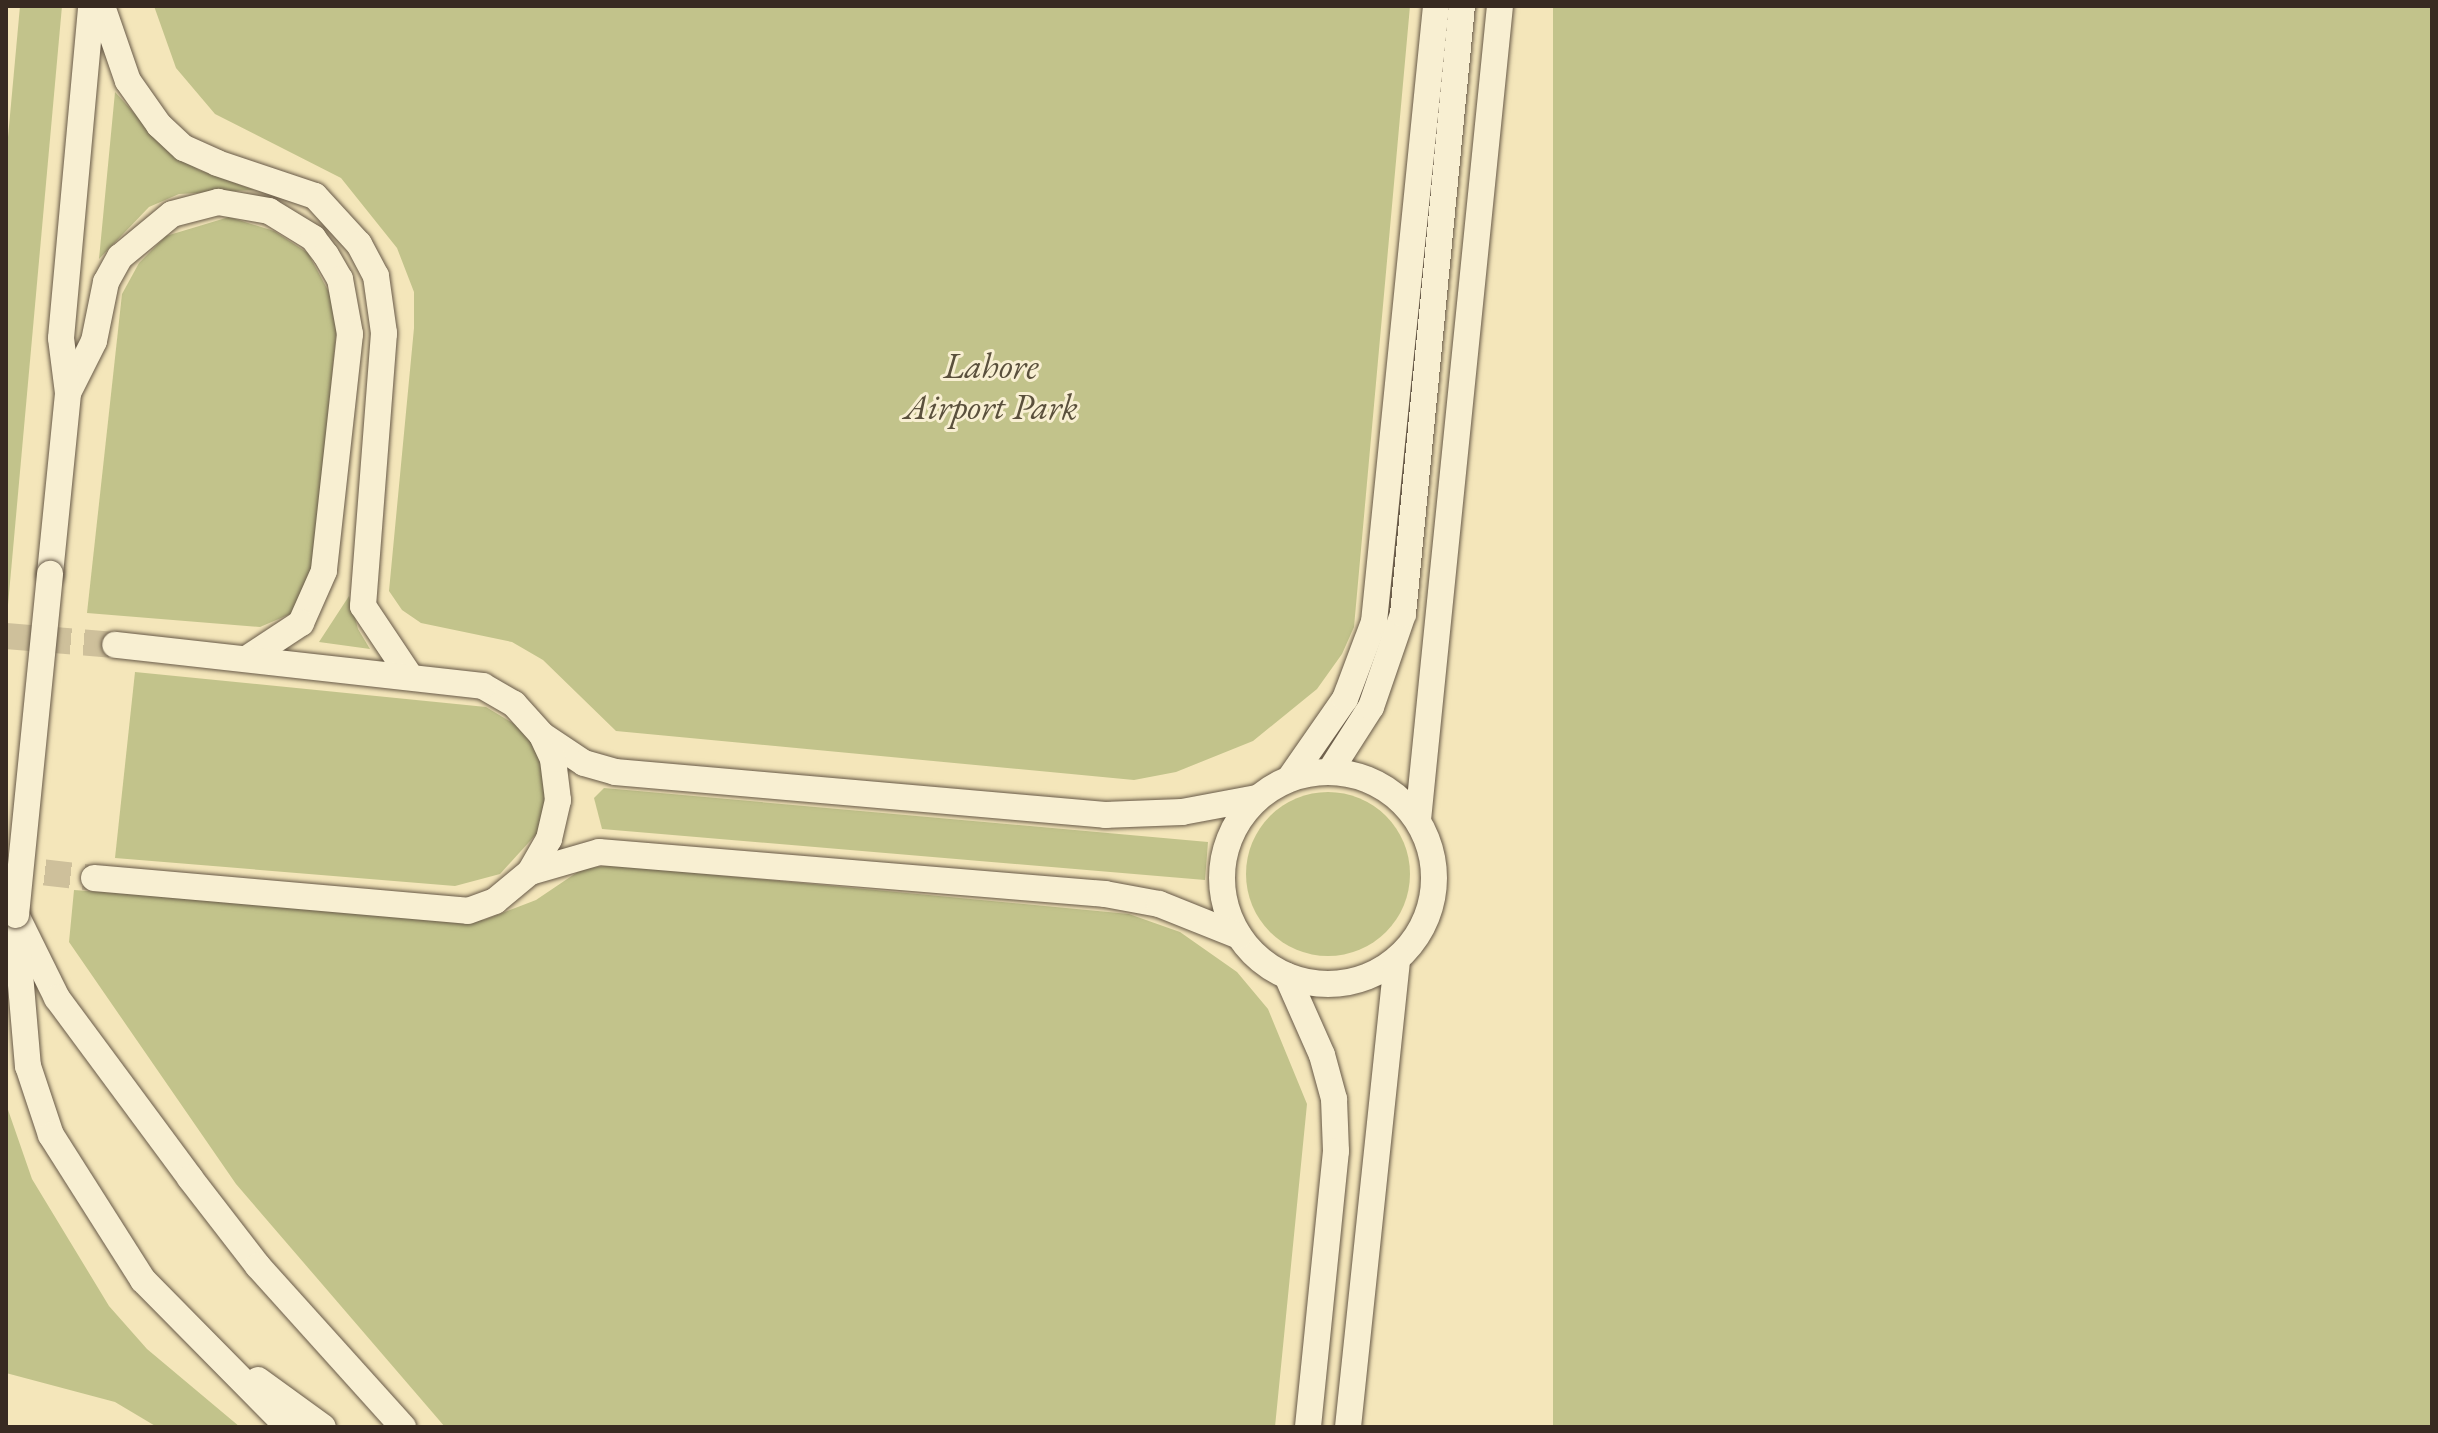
<!DOCTYPE html>
<html>
<head>
<meta charset="utf-8">
<style>
	body { margin:0 }
	#map { position:relative; width:2438px; height:1433px; overflow:hidden; background:#f4e6ba; font-family:"EB Garamond",serif }
	div>[style] { position:absolute }
	.green>* { inset:0; background:#c2c38b; transform-origin:0 0 }
	.round { border-radius:50% }
	.minor-tunnel>* { height:26px; margin-top:-13px; transform-origin:0; background:repeating-linear-gradient(90deg,#cec09b 0 26px,transparent 0 39px) }
	.roads { filter:drop-shadow(0 0 2px #675947) drop-shadow(0 0 2px #675947) }
	.minor>* { height:26px; margin:-13px; padding:0 13px; transform-origin:13px; border-radius:13px; background:#f8efd2 }
	.minor>.ring { margin:-13px; padding:0; box-sizing:content-box; background:none; border:26px solid #f8efd2; border-radius:50% }
	.bridges { filter:drop-shadow(0 0 2px #675947) drop-shadow(0 0 2px #675947) }
	.minor-bridge>* { height:26px; margin:-13px; padding:0 13px; transform-origin:13px; border-radius:13px; background:#f8efd2 }
	span { translate:-50% -50%; white-space:nowrap; text-align:center; line-height:1.15; -webkit-text-stroke:6px #f8efd2; paint-order:stroke }
	.park-label { font-size:36px; color:#5a503c; font-style:italic }
	.frame { position:absolute; inset:0; border:8px solid #382a21; pointer-events:none }
</style>
</head>
<body>
<div id="map">
	<div class="green">
		<div style="clip-path:polygon(20px 6px,62px 6px,6px 627px,6px 159px)"></div>
		<div style="clip-path:polygon(154px 6px,1410px 6px,1354px 627px,1342px 654px,1317px 689px,1253px 741px,1176px 772px,1134px 780px,616px 731px,543px 660px,512px 642px,421px 623px,402px 610px,389px 591px,414px 328px,414px 292px,397px 248px,341px 178px,215px 114px,176px 68px)"></div>
		<div style="left:1553px;top:6px;width:879px;height:1428px"></div>
		<div style="clip-path:polygon(115px 92px,167px 149px,199px 170px,254px 190px,179px 194px,149px 207px,99px 259px)"></div>
		<div style="clip-path:polygon(229px 217px,274px 231px,308px 253px,332px 298px,337px 325px,311px 586px,295px 612px,260px 627px,87px 613px,122px 294px,139px 263px,166px 236px)"></div>
		<div style="clip-path:polygon(349px 596px,358px 629px,370px 649px,319px 642px)"></div>
		<div style="clip-path:polygon(135px 672px,486px 707px,521px 728px,537px 751px,548px 789px,540px 830px,500px 874px,455px 886px,115px 858px)"></div>
		<div style="clip-path:polygon(604px 788px,1208px 842px,1205px 880px,602px 829px,594px 798px)"></div>
		<div class="round" style="left:1246px;top:792px;width:164px;height:164px"></div>
		<div style="clip-path:polygon(612px 865px,1129px 914px,1180px 932px,1237px 972px,1268px 1009px,1307px 1104px,1275px 1427px,445px 1427px,236px 1184px,69px 942px,74px 890px,484px 920px,536px 900px,582px 869px)"></div>
		<div style="clip-path:polygon(6px 1104px,32px 1179px,109px 1306px,147px 1349px,240px 1427px,157px 1427px,115px 1402px,6px 1373px)"></div>
	</div>
	<div class="minor-tunnel">
		<div style="left:6px;top:636px;width:109px;rotate:4.7deg"></div>
		<div style="left:6px;top:868px;width:89px;rotate:6.5deg"></div>
	</div>
	<div class="roads">
		<div class="minor">
			<div style="left:102px;top:6px;width:79px;rotate:70.9deg"></div>
			<div style="left:128px;top:81px;width:54px;rotate:54.8deg"></div>
			<div style="left:159px;top:125px;width:34px;rotate:43deg"></div>
			<div style="left:184px;top:148px;width:36px;rotate:24deg"></div>
			<div style="left:217px;top:163px;width:103px;rotate:18.6deg"></div>
			<div style="left:315px;top:196px;width:65px;rotate:47.5deg"></div>
			<div style="left:359px;top:244px;width:36px;rotate:62deg"></div>
			<div style="left:376px;top:276px;width:58px;rotate:82deg"></div>
			<div style="left:384px;top:333px;width:274px;rotate:94.4deg"></div>
			<div style="left:363px;top:606px;width:83px;rotate:56.3deg"></div>
			<div style="left:68px;top:393px;width:58px;rotate:-63.4deg"></div>
			<div style="left:94px;top:341px;width:60px;rotate:-78.5deg"></div>
			<div style="left:106px;top:282px;width:29px;rotate:-61deg"></div>
			<div style="left:120px;top:257px;width:67px;rotate:-39.6deg"></div>
			<div style="left:172px;top:214px;width:48px;rotate:-14.6deg"></div>
			<div style="left:218px;top:202px;width:52px;rotate:10deg"></div>
			<div style="left:269px;top:211px;width:52px;rotate:31.5deg"></div>
			<div style="left:313px;top:238px;width:21px;rotate:53deg"></div>
			<div style="left:326px;top:255px;width:28px;rotate:60deg"></div>
			<div style="left:340px;top:279px;width:56px;rotate:79.7deg"></div>
			<div style="left:350px;top:334px;width:238px;rotate:96.3deg"></div>
			<div style="left:324px;top:571px;width:57px;rotate:113.9deg"></div>
			<div style="left:301px;top:623px;width:64px;rotate:146.6deg"></div>
			<div style="left:50px;top:574px;width:182px;rotate:-84.3deg"></div>
			<div style="left:68px;top:393px;width:55px;rotate:-97.3deg"></div>
			<div style="left:61px;top:338px;width:333px;rotate:-84.8deg"></div>
			<div style="left:542px;top:735px;width:50px;rotate:33.7deg"></div>
			<div style="left:584px;top:763px;width:32px;rotate:16deg"></div>
			<div style="left:615px;top:772px;width:492px;rotate:5deg"></div>
			<div style="left:1105px;top:815px;width:77px;rotate:-2.2deg"></div>
			<div style="left:1182px;top:812px;width:76px;rotate:-10.6deg"></div>
			<div style="left:1330px;top:771px;width:76px;rotate:-57.4deg"></div>
			<div style="left:1371px;top:707px;width:98px;rotate:-71deg"></div>
			<div style="left:1403px;top:614px;width:611px;rotate:-84.46deg"></div>
			<div class="ring" style="left:1222px;top:772px;width:186px;height:186px"></div>
			<div style="left:1290px;top:778px;width:96px;rotate:-55.2deg"></div>
			<div style="left:1345px;top:699px;width:82px;rotate:-69.4deg"></div>
			<div style="left:1374px;top:622px;width:619px;rotate:-84.25deg"></div>
			<div style="left:1418px;top:820px;width:818px;rotate:-84.25deg"></div>
			<div style="left:530px;top:872px;width:72px;rotate:-16.2deg"></div>
			<div style="left:599px;top:852px;width:508px;rotate:4.74deg"></div>
			<div style="left:1105px;top:894px;width:55px;rotate:10.5deg"></div>
			<div style="left:1159px;top:904px;width:86px;rotate:21.8deg"></div>
			<div style="left:94px;top:878px;width:375px;rotate:5deg"></div>
			<div style="left:468px;top:911px;width:29px;rotate:-20deg"></div>
			<div style="left:495px;top:901px;width:45px;rotate:-39.6deg"></div>
			<div style="left:530px;top:872px;width:38px;rotate:-60deg"></div>
			<div style="left:549px;top:839px;width:40px;rotate:-77deg"></div>
			<div style="left:558px;top:800px;width:41px;rotate:-97deg"></div>
			<div style="left:553px;top:759px;width:26px;rotate:-115deg"></div>
			<div style="left:542px;top:735px;width:42px;rotate:-132.1deg"></div>
			<div style="left:514px;top:704px;width:36px;rotate:-150deg"></div>
			<div style="left:483px;top:686px;width:370px;rotate:-173.6deg"></div>
			<div style="left:16px;top:915px;width:93px;rotate:63.7deg"></div>
			<div style="left:57px;top:998px;width:224px;rotate:53.5deg"></div>
			<div style="left:190px;top:1178px;width:111px;rotate:52.3deg"></div>
			<div style="left:258px;top:1266px;width:217px;rotate:48deg"></div>
			<div style="left:16px;top:927px;width:140px;rotate:85.1deg"></div>
			<div style="left:28px;top:1066px;width:73px;rotate:71.6deg"></div>
			<div style="left:51px;top:1135px;width:172px;rotate:57.6deg"></div>
			<div style="left:143px;top:1280px;width:206px;rotate:45.4deg"></div>
			<div style="left:1287px;top:976px;width:86px;rotate:66.1deg"></div>
			<div style="left:1322px;top:1055px;width:46px;rotate:74.7deg"></div>
			<div style="left:1334px;top:1099px;width:52px;rotate:87.8deg"></div>
			<div style="left:1336px;top:1151px;width:277px;rotate:95.8deg"></div>
			<div style="left:258px;top:1380px;width:80px;rotate:35.9deg"></div>
			<div style="left:1348px;top:1427px;width:471px;rotate:-84deg"></div>
		</div>
	</div>
	<div class="bridges">
		<div class="minor-bridge">
			<div style="left:16px;top:915px;width:343px;rotate:-84.3deg"></div>
		</div>
	</div>
	<div class="park-label">
		<span style="left:991px;top:386px">Lahore<br>Airport Park</span>
	</div>
	<div class="frame"></div>
</div>
</body>
</html>
